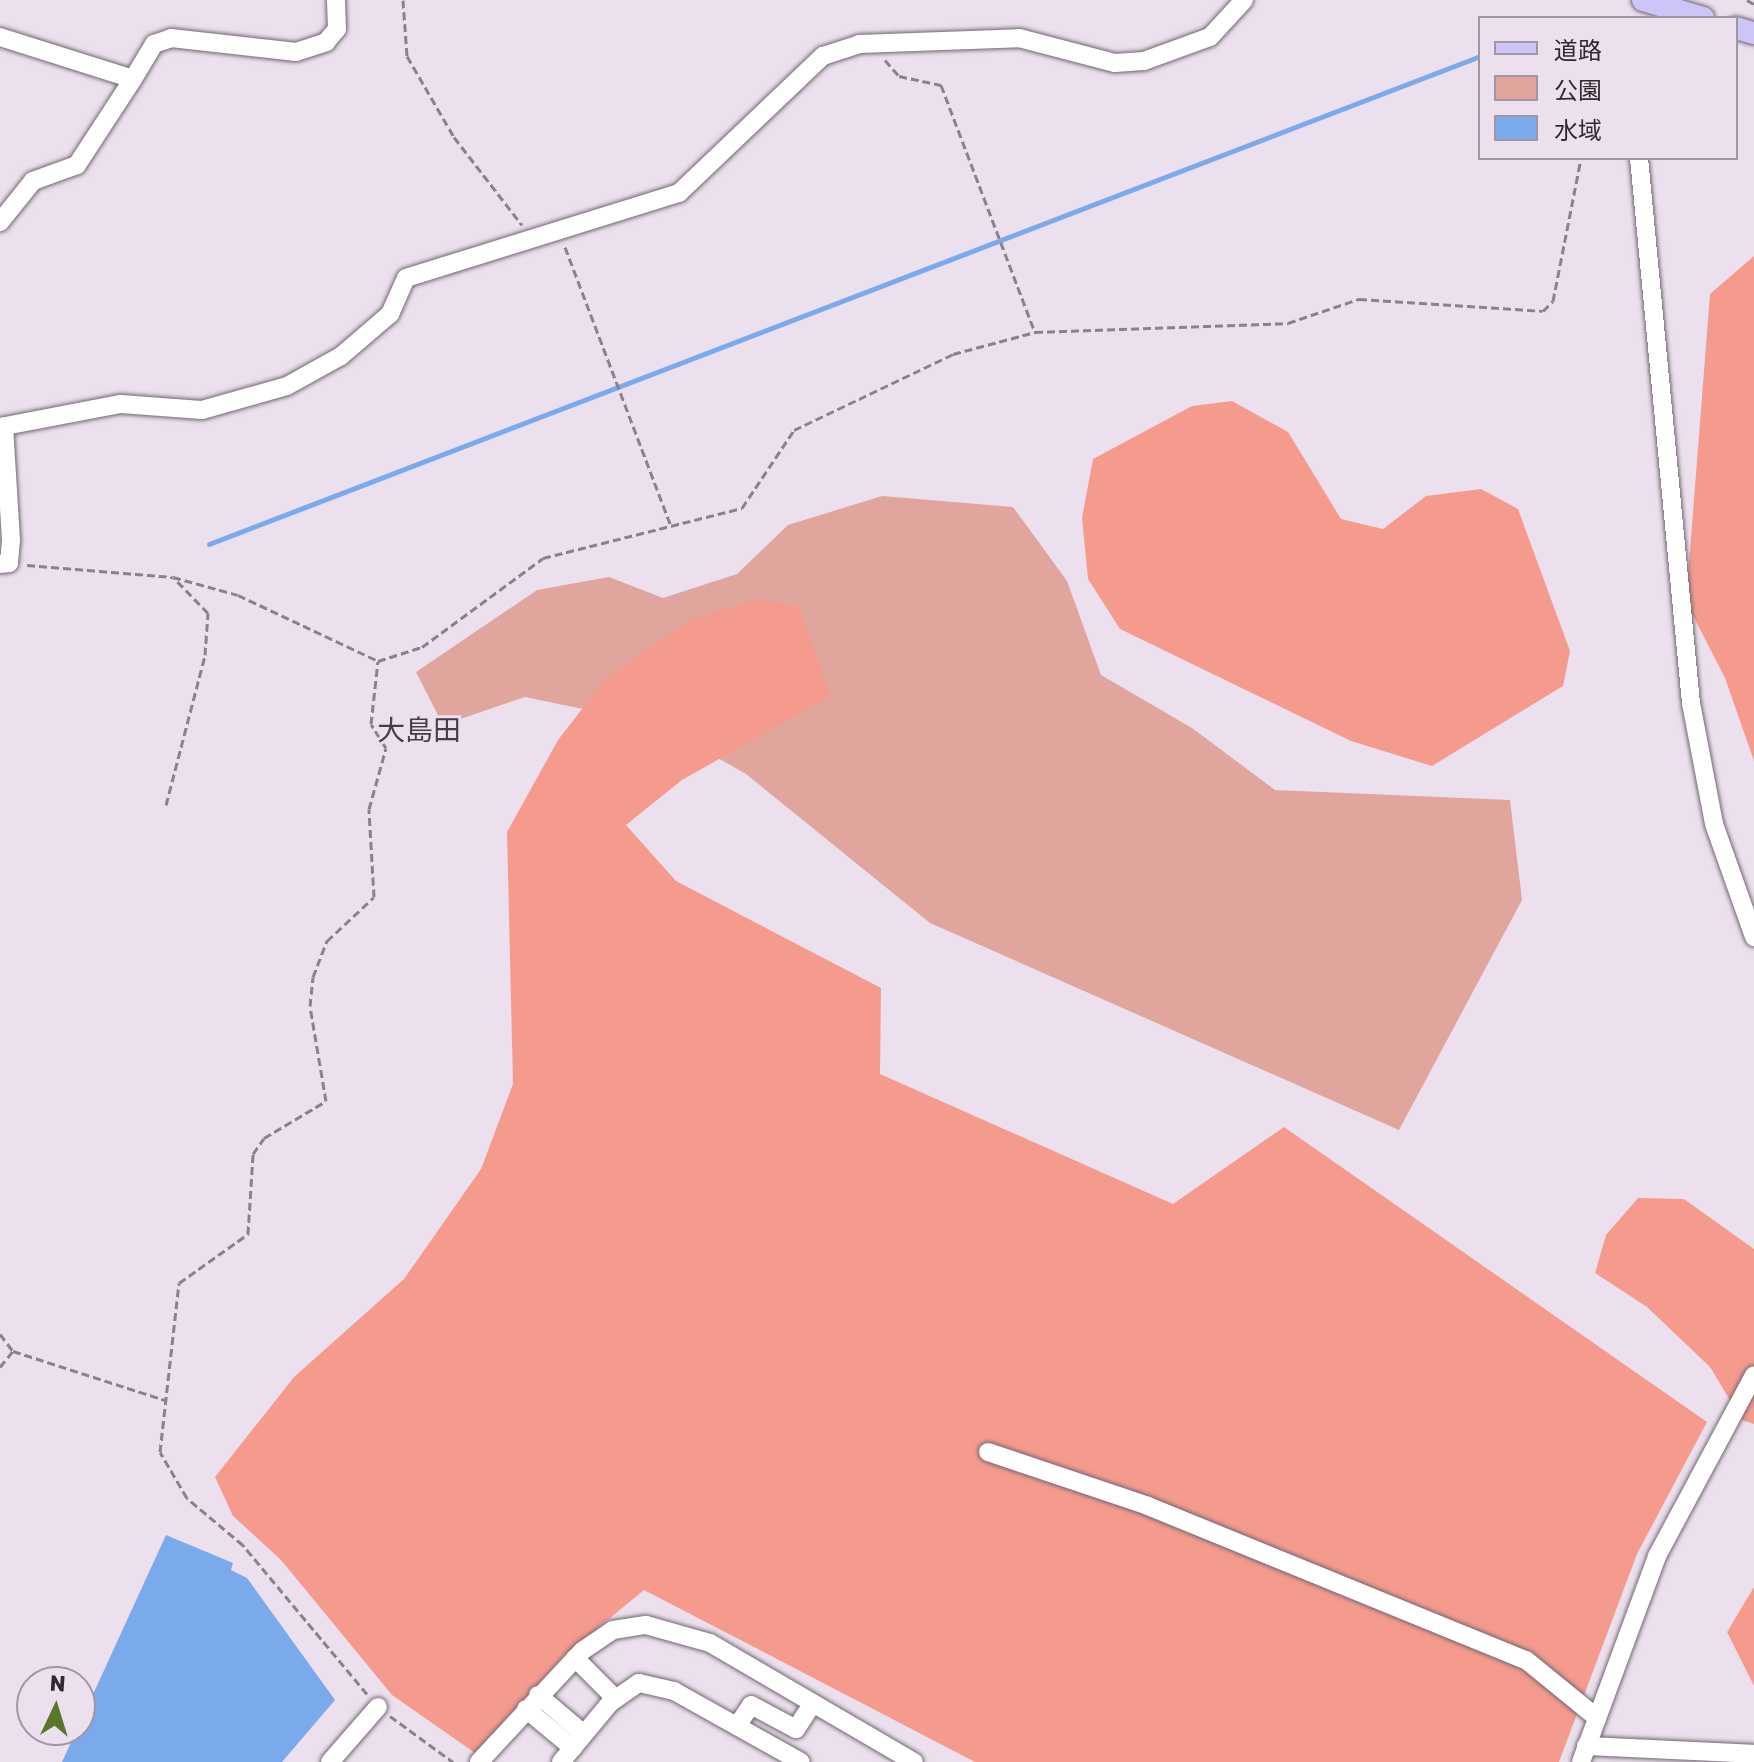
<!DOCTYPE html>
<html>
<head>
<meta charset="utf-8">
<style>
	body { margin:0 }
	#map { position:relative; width:1754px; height:1762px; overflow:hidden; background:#ede0ee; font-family:Rubik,"Noto Sans JP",sans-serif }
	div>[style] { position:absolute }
	.green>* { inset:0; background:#e0a59c }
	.forest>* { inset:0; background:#f59b8e }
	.water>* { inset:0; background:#7aa9ec }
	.stream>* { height:5px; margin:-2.5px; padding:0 2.5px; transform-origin:2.5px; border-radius:2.5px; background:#7aa9ec }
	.path>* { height:3px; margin-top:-1.5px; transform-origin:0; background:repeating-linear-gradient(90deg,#8a818b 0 8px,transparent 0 12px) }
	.roads { filter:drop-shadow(0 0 2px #716672) drop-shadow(0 0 2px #716672) }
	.minor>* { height:18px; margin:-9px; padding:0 9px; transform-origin:9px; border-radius:9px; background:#fff }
	.major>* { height:22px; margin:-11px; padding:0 11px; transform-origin:11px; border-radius:11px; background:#cdc5f7 }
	span { translate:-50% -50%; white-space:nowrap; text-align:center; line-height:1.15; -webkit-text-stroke:6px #ede0ee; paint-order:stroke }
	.neighbourhood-label { font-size:28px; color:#473c48 }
	.legend { position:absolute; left:1478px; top:16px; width:260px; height:144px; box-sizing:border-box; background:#ede0ee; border:2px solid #a197a2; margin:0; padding:10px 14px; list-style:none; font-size:24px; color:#2f2a2f }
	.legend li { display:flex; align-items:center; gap:16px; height:40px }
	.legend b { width:40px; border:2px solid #a197a2 }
	.north { position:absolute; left:16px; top:1666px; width:80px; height:80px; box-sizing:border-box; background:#ede0ee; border:2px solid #a197a2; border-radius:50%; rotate:4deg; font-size:22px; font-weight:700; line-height:32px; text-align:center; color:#2f2a2f }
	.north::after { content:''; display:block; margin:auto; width:28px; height:36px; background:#5a762b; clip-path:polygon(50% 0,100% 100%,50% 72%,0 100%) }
</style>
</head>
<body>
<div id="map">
	<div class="green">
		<div style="clip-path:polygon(882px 496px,1013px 507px,1067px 581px,1101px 675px,1192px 728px,1275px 790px,1510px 800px,1522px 900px,1399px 1130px,930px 923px,746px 774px,660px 725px,525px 697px,443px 725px,416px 672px,537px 590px,609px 577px,663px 598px,737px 574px,788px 525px)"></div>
	</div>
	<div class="forest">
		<div style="clip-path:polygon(1754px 256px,1754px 761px,1725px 678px,1686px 602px,1710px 294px)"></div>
		<div style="clip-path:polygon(1232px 401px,1288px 432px,1341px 519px,1383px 529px,1426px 496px,1481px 489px,1518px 509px,1570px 651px,1563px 686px,1432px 766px,1351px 741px,1120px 629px,1088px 579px,1082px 518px,1093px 459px,1192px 406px)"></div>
		<div style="clip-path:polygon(754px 600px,798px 606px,831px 696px,682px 780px,626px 825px,676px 881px,881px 988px,880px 1074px,1173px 1204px,1284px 1127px,1707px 1422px,1637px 1554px,1559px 1762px,975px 1762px,644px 1590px,564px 1656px,475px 1753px,392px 1695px,281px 1560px,233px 1516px,215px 1477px,294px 1377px,404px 1279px,481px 1169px,513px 1084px,507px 832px,558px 740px,606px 678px,691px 619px)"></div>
		<div style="clip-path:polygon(1638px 1198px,1684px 1199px,1754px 1249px,1754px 1424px,1742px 1420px,1710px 1367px,1647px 1307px,1595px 1273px,1606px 1235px)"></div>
		<div style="clip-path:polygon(1754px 1587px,1754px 1686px,1727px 1632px)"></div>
	</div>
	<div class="water">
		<div style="clip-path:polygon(166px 1535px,233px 1563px,231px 1570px,247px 1578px,335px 1700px,282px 1762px,62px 1762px)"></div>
	</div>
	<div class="stream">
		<div style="left:209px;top:544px;width:1361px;rotate:-21deg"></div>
	</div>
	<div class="path">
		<div style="left:403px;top:0;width:56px;rotate:85.9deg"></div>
		<div style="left:407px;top:56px;width:94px;rotate:59.9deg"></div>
		<div style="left:454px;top:137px;width:111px;rotate:52.3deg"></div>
		<div style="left:1747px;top:0;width:8px;rotate:30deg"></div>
		<div style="left:885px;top:60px;width:21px;rotate:49deg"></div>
		<div style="left:899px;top:76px;width:43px;rotate:12.1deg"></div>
		<div style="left:941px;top:85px;width:264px;rotate:69.2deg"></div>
		<div style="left:565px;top:247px;width:296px;rotate:69.2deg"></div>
		<div style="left:27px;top:565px;width:146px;rotate:4.7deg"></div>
		<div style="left:173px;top:577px;width:67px;rotate:15.5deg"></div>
		<div style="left:238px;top:595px;width:155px;rotate:25.2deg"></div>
		<div style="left:378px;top:661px;width:46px;rotate:-17.7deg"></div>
		<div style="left:422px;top:647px;width:150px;rotate:-36.3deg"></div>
		<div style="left:543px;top:558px;width:205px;rotate:-14.1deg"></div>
		<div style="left:742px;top:508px;width:94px;rotate:-56.3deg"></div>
		<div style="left:794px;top:430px;width:176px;rotate:-25.5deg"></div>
		<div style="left:953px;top:354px;width:85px;rotate:-15deg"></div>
		<div style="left:1035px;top:332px;width:253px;rotate:-2deg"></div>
		<div style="left:1288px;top:323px;width:75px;rotate:-18.7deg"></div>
		<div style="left:1359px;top:299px;width:184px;rotate:3.7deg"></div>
		<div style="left:1543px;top:311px;width:14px;rotate:-45deg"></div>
		<div style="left:1553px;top:301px;width:146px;rotate:-78.9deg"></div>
		<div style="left:166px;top:805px;width:155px;rotate:-75.4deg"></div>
		<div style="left:205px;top:655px;width:42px;rotate:-85.9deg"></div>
		<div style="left:208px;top:613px;width:50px;rotate:-134.2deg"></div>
		<div style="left:0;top:1334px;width:21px;rotate:53deg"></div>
		<div style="left:0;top:1367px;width:21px;rotate:-51deg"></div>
		<div style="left:13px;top:1351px;width:160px;rotate:17.9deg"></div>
		<div style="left:367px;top:1694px;width:194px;rotate:-129.8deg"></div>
		<div style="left:243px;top:1545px;width:73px;rotate:-140deg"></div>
		<div style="left:187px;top:1498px;width:53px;rotate:-120.4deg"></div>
		<div style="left:160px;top:1452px;width:170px;rotate:-83.6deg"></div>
		<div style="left:179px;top:1283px;width:85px;rotate:-35.4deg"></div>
		<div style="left:248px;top:1234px;width:80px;rotate:-86.4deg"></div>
		<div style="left:253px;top:1154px;width:19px;rotate:-55deg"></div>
		<div style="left:264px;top:1138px;width:72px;rotate:-30.8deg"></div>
		<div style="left:326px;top:1101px;width:96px;rotate:-99.6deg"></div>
		<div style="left:310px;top:1006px;width:29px;rotate:-84deg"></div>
		<div style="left:313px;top:977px;width:39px;rotate:-69deg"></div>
		<div style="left:327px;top:941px;width:64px;rotate:-43.1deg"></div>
		<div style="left:374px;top:897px;width:88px;rotate:-93.3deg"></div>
		<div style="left:369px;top:809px;width:63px;rotate:-74.4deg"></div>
		<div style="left:386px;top:748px;width:28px;rotate:-122deg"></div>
		<div style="left:371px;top:724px;width:63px;rotate:-83.7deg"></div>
		<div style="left:390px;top:1716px;width:78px;rotate:36.1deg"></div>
	</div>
	<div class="roads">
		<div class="minor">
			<div style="left:0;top:37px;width:139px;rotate:17.5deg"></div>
			<div style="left:133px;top:79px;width:103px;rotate:123.1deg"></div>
			<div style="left:77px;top:165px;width:47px;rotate:160deg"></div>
			<div style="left:33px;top:181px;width:53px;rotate:128.8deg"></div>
			<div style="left:133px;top:79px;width:41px;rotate:-59deg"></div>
			<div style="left:154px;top:44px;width:18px;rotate:-19deg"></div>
			<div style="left:171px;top:38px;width:126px;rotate:6.4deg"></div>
			<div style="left:296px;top:52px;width:32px;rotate:-18deg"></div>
			<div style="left:326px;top:42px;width:17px;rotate:-50deg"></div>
			<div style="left:337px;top:29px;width:29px;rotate:-92deg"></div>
			<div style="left:1639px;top:158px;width:547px;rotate:84.55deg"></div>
			<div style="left:1691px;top:703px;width:123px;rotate:79.2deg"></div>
			<div style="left:1714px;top:824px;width:120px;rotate:70.5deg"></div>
			<div style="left:0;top:427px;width:123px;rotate:-10.8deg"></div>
			<div style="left:121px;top:404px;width:81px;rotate:4.2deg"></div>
			<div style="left:202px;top:410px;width:88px;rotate:-15.8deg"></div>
			<div style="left:287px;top:386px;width:62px;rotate:-29.1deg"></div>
			<div style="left:341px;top:356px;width:65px;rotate:-40.6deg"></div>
			<div style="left:390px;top:314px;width:39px;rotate:-66deg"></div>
			<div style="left:406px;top:278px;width:286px;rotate:-17.3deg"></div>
			<div style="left:679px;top:193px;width:199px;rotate:-43.6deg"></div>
			<div style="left:823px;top:56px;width:38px;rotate:-18deg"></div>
			<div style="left:859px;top:44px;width:160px;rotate:-2.1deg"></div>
			<div style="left:1019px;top:38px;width:99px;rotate:14.6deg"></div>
			<div style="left:1115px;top:63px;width:29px;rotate:-4deg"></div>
			<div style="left:1144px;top:61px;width:70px;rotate:-20deg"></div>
			<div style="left:1210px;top:37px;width:50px;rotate:-47.4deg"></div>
			<div style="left:0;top:564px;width:9px;rotate:-6deg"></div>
			<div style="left:9px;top:563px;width:23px;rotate:-85deg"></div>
			<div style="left:11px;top:540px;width:114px;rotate:-93.5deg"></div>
			<div style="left:988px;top:1452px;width:169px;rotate:18.6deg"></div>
			<div style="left:1148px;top:1506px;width:408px;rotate:22.2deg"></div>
			<div style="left:1526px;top:1660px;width:90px;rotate:39.2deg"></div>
			<div style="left:575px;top:1658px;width:57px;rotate:45deg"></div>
			<div style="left:538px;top:1695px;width:60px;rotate:40.3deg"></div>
			<div style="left:526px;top:1709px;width:61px;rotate:39.7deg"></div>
			<div style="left:737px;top:1726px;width:25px;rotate:-56deg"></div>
			<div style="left:751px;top:1705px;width:51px;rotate:28.1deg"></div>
			<div style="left:796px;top:1729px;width:31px;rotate:-57deg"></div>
			<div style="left:1586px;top:1746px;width:168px;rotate:2.7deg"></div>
			<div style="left:330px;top:1762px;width:73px;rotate:-48.9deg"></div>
			<div style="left:479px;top:1762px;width:151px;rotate:-47.1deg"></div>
			<div style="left:582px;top:1651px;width:37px;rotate:-34deg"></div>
			<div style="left:613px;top:1630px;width:33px;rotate:-9deg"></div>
			<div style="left:646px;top:1625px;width:66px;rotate:15.7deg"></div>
			<div style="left:710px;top:1643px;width:236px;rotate:30.3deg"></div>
			<div style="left:561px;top:1762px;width:77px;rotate:-50.3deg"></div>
			<div style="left:610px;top:1703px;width:35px;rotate:-35deg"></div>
			<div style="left:639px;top:1683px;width:36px;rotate:13deg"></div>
			<div style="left:674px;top:1691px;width:145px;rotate:29.2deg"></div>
			<div style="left:1581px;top:1762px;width:220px;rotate:-69.7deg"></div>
			<div style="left:1657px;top:1556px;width:205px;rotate:-61.8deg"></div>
		</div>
		<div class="major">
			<div style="left:1643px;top:0;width:63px;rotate:16.7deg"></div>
			<div style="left:1736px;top:28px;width:19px;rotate:16deg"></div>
		</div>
	</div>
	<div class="neighbourhood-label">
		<span style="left:419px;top:731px">大島田</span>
	</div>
	<ul class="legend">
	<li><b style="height:10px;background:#cdc5f7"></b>道路</li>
	<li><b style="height:22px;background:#e0a59c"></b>公園</li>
	<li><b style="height:22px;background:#7aa9ec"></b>水域</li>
	</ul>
	<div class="north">N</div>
</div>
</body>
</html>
